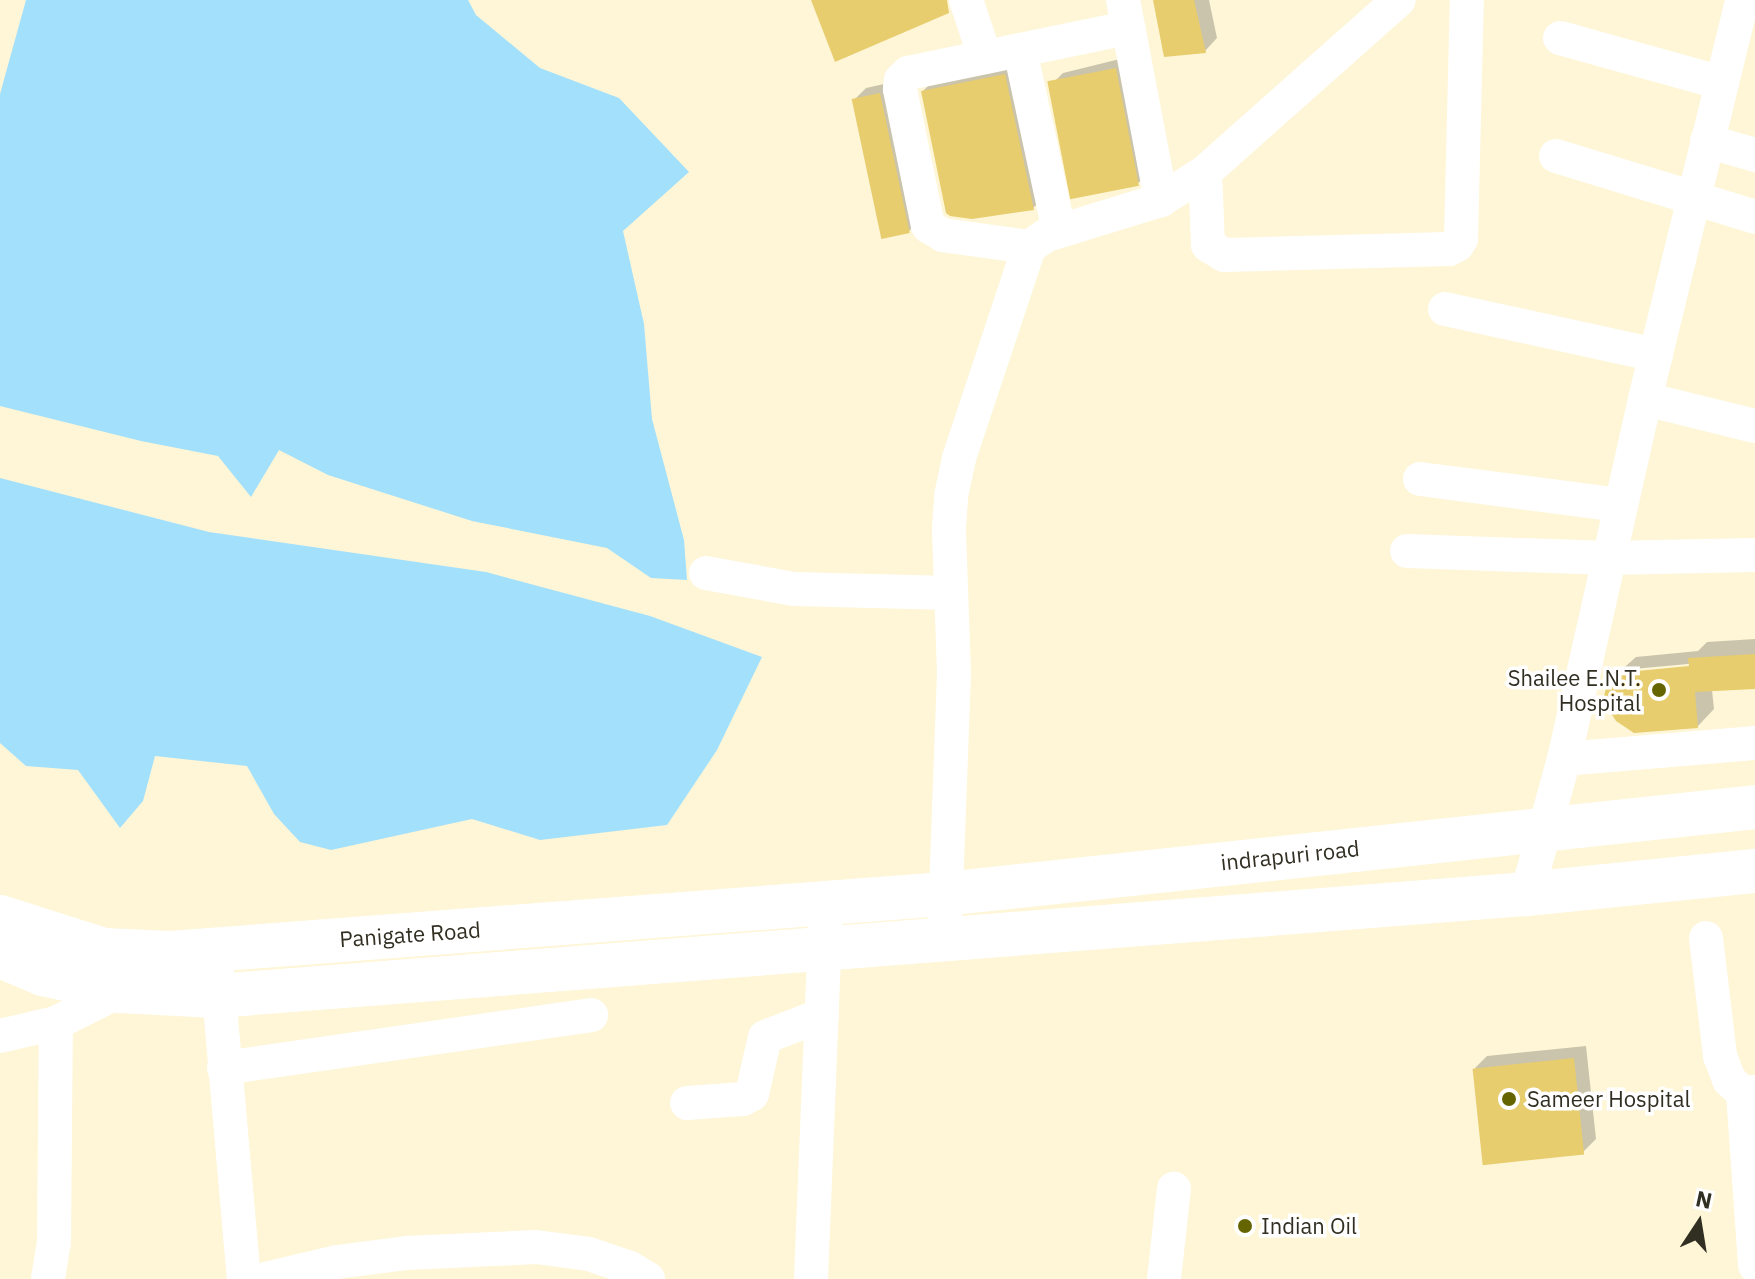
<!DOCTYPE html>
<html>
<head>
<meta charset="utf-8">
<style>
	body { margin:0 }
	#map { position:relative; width:1755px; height:1279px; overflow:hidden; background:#fef6d7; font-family:"IBM Plex Sans",sans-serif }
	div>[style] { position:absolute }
	.water>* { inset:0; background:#a3e0fb }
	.shadow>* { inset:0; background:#0003 }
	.building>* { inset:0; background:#e7cd6d; transform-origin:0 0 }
	.minor>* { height:34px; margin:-17px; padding:0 17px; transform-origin:17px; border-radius:17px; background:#fff }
	.major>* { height:44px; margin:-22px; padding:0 22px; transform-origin:22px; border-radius:22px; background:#fff }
	.dots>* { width:22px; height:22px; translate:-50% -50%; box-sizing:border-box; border:4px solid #fff; border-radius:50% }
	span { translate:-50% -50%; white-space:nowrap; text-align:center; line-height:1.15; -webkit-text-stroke:7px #fff; paint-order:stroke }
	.poi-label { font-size:22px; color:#312e22 }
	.right { translate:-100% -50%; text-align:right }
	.left { translate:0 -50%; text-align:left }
	.street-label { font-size:22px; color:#312e22 }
	.north { position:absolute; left:1659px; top:1183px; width:80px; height:80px; -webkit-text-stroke:6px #fff; paint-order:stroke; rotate:12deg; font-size:22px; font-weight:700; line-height:32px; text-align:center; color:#312e22 }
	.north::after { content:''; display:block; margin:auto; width:28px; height:36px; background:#312e22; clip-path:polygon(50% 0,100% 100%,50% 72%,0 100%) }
</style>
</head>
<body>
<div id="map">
	<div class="water">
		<div style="clip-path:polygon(26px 0,468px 0,476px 15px,540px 68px,619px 98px,689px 172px,623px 231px,644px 324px,652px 419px,684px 540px,687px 580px,651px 578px,607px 548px,472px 521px,328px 475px,279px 450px,251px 497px,218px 456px,141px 441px,0 406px,0 94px)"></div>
		<div style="clip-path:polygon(0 478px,209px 532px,486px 572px,650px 616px,762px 657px,717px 750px,667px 825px,540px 840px,472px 819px,331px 850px,300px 842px,274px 814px,247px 766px,155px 756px,143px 801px,120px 828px,78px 770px,26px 766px,0 743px)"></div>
	</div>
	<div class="shadow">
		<div style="clip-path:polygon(1155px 0,1209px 0,1217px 38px,1205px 51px)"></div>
		<div style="clip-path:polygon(1128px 57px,1150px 172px,1137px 184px,1050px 86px,1063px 73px)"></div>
		<div style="clip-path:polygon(1017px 62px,1046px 196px,1033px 208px,923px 91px,935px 79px)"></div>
		<div style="clip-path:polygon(893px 82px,921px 219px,909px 231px,854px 100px,866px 88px)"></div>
		<div style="clip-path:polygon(evenodd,1755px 639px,1755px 687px,1712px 690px,1714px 709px,1698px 726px,1610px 680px,1636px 657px,1698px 651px,1707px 642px,1755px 639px,1699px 663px,1699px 667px,1622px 674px,1622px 670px,1699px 663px)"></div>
		<div style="clip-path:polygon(1586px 1046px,1596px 1139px,1583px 1152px,1475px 1068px,1487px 1056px)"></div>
	</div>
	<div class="building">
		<div style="clip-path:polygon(811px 0,947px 0,949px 13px,835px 62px)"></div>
		<div style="clip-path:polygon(1153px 0,1194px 0,1206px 53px,1164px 57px)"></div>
		<div style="left:1116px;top:68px;width:120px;height:70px;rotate:79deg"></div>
		<div style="clip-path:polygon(1005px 74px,1034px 210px,972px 219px,950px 216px,946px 213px,921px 91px)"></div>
		<div style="left:880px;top:93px;width:143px;height:29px;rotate:78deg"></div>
		<div style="clip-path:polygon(1755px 654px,1755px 689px,1695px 692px,1698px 728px,1634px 733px,1616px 721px,1603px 701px,1608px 679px,1618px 678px,1617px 673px,1689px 666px,1688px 658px)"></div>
		<div style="left:1574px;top:1058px;width:97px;height:102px;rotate:84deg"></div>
	</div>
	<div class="minor">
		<div style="left:966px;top:0;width:60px;rotate:71.6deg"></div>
		<div style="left:1123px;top:0;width:204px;rotate:79.2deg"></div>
		<div style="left:1560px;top:38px;width:168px;rotate:15.5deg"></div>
		<div style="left:1020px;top:50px;width:185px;rotate:77.8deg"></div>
		<div style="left:1707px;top:141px;width:50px;rotate:16.3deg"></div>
		<div style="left:1556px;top:156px;width:208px;rotate:17deg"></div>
		<div style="left:1205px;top:172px;width:73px;rotate:87.6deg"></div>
		<div style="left:1208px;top:245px;width:19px;rotate:32deg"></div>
		<div style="left:1224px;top:255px;width:225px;rotate:-1.5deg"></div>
		<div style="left:1449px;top:249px;width:9px;rotate:-27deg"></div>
		<div style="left:1457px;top:245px;width:7px;rotate:-56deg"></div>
		<div style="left:1461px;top:239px;width:239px;rotate:-88.6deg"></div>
		<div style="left:1029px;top:247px;width:87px;rotate:-172.1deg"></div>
		<div style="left:943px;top:235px;width:17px;rotate:-149deg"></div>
		<div style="left:928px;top:226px;width:140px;rotate:-101.6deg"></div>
		<div style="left:900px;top:89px;width:9px;rotate:-84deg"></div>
		<div style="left:901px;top:80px;width:10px;rotate:-45deg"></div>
		<div style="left:908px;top:73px;width:225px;rotate:-11.6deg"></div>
		<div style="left:1445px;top:309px;width:216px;rotate:12.3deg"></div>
		<div style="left:1645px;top:399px;width:113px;rotate:13.8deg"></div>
		<div style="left:1420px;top:479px;width:202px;rotate:7.4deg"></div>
		<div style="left:1407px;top:551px;width:201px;rotate:2deg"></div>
		<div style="left:1608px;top:558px;width:147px;rotate:-1.2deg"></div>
		<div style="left:706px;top:573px;width:89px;rotate:10.3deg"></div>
		<div style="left:794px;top:589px;width:157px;rotate:1.5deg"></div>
		<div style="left:1564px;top:759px;width:192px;rotate:-4.8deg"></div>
		<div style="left:1527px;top:894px;width:140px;rotate:-74.7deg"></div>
		<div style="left:1564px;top:759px;width:369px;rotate:-77.3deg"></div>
		<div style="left:1645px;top:399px;width:411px;rotate:-76.3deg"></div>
		<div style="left:945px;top:918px;width:244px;rotate:-87.9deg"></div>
		<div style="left:954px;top:674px;width:146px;rotate:-92deg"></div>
		<div style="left:949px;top:528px;width:32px;rotate:-86deg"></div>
		<div style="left:951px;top:496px;width:39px;rotate:-78deg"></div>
		<div style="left:959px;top:458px;width:222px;rotate:-71.6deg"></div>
		<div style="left:1029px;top:247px;width:22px;rotate:-34deg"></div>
		<div style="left:1047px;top:235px;width:119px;rotate:-17.1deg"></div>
		<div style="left:1161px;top:200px;width:52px;rotate:-32.5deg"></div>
		<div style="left:1205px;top:172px;width:259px;rotate:-41.6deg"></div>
		<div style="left:1706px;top:938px;width:119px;rotate:83.2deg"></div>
		<div style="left:1720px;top:1056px;width:26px;rotate:69deg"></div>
		<div style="left:1729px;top:1080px;width:19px;rotate:43deg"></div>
		<div style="left:215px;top:949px;width:331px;rotate:85deg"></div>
		<div style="left:0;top:1036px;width:57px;rotate:-13.1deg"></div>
		<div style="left:56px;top:1023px;width:72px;rotate:-26.6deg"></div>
		<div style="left:224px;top:1068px;width:371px;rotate:-8.2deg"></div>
		<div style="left:1755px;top:1092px;width:12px;rotate:175deg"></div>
		<div style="left:1743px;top:1093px;width:173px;rotate:86deg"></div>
		<div style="left:687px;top:1103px;width:56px;rotate:-4.1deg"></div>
		<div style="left:743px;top:1099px;width:10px;rotate:-29deg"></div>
		<div style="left:752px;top:1094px;width:58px;rotate:-77.2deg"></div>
		<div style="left:765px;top:1037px;width:61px;rotate:-21.1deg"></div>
		<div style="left:48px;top:1279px;width:36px;rotate:-81deg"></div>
		<div style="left:54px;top:1243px;width:220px;rotate:-89.5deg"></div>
		<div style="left:265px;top:1279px;width:74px;rotate:-13.3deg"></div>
		<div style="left:337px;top:1262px;width:70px;rotate:-7.4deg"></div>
		<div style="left:406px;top:1253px;width:130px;rotate:-2.6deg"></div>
		<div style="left:536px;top:1247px;width:53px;rotate:7.5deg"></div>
		<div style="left:589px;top:1254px;width:43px;rotate:18.9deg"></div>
		<div style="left:630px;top:1268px;width:21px;rotate:31deg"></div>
		<div style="left:811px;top:1279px;width:355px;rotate:-87.7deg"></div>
		<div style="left:1164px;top:1279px;width:91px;rotate:-83.7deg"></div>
	</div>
	<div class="major">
		<div style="left:0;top:917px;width:109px;rotate:17.6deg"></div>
		<div style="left:104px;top:950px;width:66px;rotate:2.6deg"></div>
		<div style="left:170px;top:953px;width:776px;rotate:-4.36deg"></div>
		<div style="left:944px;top:894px;width:816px;rotate:-6.12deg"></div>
		<div style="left:0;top:956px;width:47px;rotate:22.7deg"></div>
		<div style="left:43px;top:974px;width:79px;rotate:12.4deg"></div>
		<div style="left:120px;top:991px;width:96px;rotate:3deg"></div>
		<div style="left:216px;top:996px;width:1315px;rotate:-4.45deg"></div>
		<div style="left:1527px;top:894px;width:229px;rotate:-5.8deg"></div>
	</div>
	<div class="dots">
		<div style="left:1659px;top:690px;background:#646500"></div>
		<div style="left:1509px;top:1099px;background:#646500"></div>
		<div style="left:1245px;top:1226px;background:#646500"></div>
	</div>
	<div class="poi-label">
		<span class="right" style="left:1641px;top:690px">Shailee E.N.T.<br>Hospital</span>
		<span class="left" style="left:1527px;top:1099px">Sameer Hospital</span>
		<span class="left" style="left:1261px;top:1226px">Indian Oil</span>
	</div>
	<div class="street-label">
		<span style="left:1290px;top:855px;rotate:-6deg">indrapuri road</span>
		<span style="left:410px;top:934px;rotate:-4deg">Panigate Road</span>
	</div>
	<div class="north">N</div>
</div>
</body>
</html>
